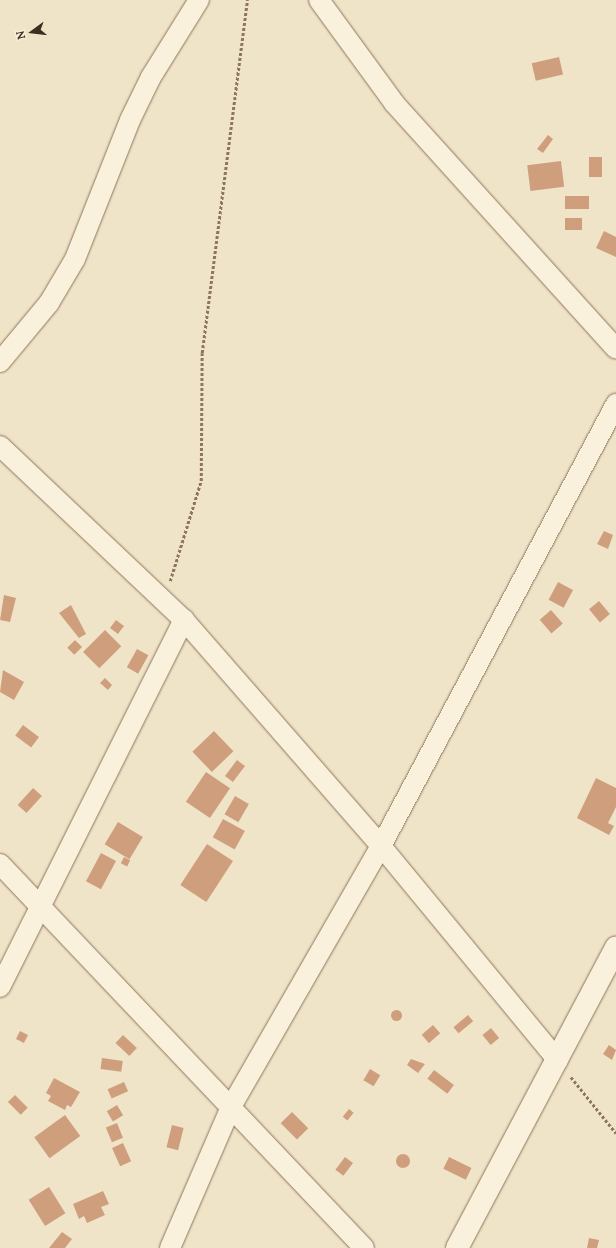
<!DOCTYPE html>
<html>
<head>
<meta charset="utf-8">
<style>
	body { margin:0 }
	#map { position:relative; width:616px; height:1248px; overflow:hidden; background:#f0e4c8; font-family:Lora,serif }
	div>[style] { position:absolute }
	.building>* { inset:0; background:#cf9f7d; transform-origin:0 0 }
	.round { border-radius:50% }
	.path>* { height:2.5px; margin-top:-1.25px; transform-origin:0; background:repeating-linear-gradient(90deg,#8d765c 0 3px,transparent 0 5px) }
	.roads { filter:drop-shadow(0 0 1px #8d765c) drop-shadow(0 0 1px #8d765c) }
	.minor>* { height:20px; margin:-10px; padding:0 10px; transform-origin:10px; border-radius:10px; background:#faf1dc }
	.tertiary>* { height:22px; margin:-11px; padding:0 11px; transform-origin:11px; border-radius:11px; background:#faf1dc }
	span { translate:-50% -50%; white-space:nowrap; text-align:center; line-height:1.15; -webkit-text-stroke:3px #f7eed8; paint-order:stroke }
	.north { position:absolute; left:12px; top:12px; width:40px; height:40px; -webkit-text-stroke:3px #f7eed8; paint-order:stroke; rotate:255deg; font-size:11px; font-weight:700; line-height:16px; text-align:center; color:#3d2e20 }
	.north::after { content:''; display:block; margin:auto; width:14px; height:18px; background:#3d2e20; clip-path:polygon(50% 0,100% 100%,50% 72%,0 100%) }
</style>
</head>
<body>
<div id="map">
	<div class="building">
		<div style="left:559px;top:57px;width:18px;height:28px;rotate:77deg"></div>
		<div style="clip-path:polygon(548px 135px,553px 139px,543px 153px,537px 149px)"></div>
		<div style="left:589px;top:157px;width:13px;height:20px"></div>
		<div style="left:561px;top:161px;width:26px;height:34px;rotate:83deg"></div>
		<div style="left:565px;top:196px;width:24px;height:13px"></div>
		<div style="left:565px;top:218px;width:17px;height:12px"></div>
		<div style="clip-path:polygon(604px 231px,616px 237px,616px 257px,596px 248px)"></div>
		<div style="clip-path:polygon(604px 531px,613px 535px,608px 549px,597px 544px)"></div>
		<div style="left:558px;top:582px;width:17px;height:20px;rotate:28deg"></div>
		<div style="clip-path:polygon(4px 595px,16px 598px,10px 622px,0 620px)"></div>
		<div style="left:599px;top:601px;width:17px;height:13px;rotate:50deg"></div>
		<div style="clip-path:polygon(71px 605px,86px 634px,79px 638px,59px 613px)"></div>
		<div style="left:551px;top:610px;width:18px;height:15px;rotate:49deg"></div>
		<div style="left:116px;top:620px;width:10px;height:10px;rotate:37deg"></div>
		<div style="left:105px;top:630px;width:23px;height:31px;rotate:45deg"></div>
		<div style="left:75px;top:640px;width:10px;height:11px;rotate:45deg"></div>
		<div style="left:137px;top:649px;width:13px;height:21px;rotate:29deg"></div>
		<div style="clip-path:polygon(3px 670px,24px 682px,14px 700px,0 692px)"></div>
		<div style="clip-path:polygon(105px 678px,112px 685px,108px 690px,100px 683px)"></div>
		<div style="left:23px;top:725px;width:20px;height:13px;rotate:37deg"></div>
		<div style="left:214px;top:731px;width:28px;height:30px;rotate:46deg"></div>
		<div style="left:237px;top:760px;width:10px;height:20px;rotate:37deg"></div>
		<div style="left:206px;top:772px;width:29px;height:36px;rotate:34deg"></div>
		<div style="clip-path:polygon(596px 778px,616px 788px,616px 807px,608px 823px,614px 826px,609px 835px,577px 818px)"></div>
		<div style="left:33px;top:788px;width:12px;height:23px;rotate:42deg"></div>
		<div style="left:235px;top:796px;width:16px;height:21px;rotate:30deg"></div>
		<div style="left:223px;top:819px;width:25px;height:21px;rotate:29deg"></div>
		<div style="left:118px;top:822px;width:29px;height:26px;rotate:31deg"></div>
		<div style="left:207px;top:844px;width:31px;height:49px;rotate:33deg"></div>
		<div style="left:101px;top:853px;width:17px;height:32px;rotate:28deg"></div>
		<div style="left:124px;top:857px;width:7px;height:7px;rotate:27deg"></div>
		<div class="round" style="left:390.5px;top:1009.5px;width:11px;height:11px"></div>
		<div style="left:468px;top:1015px;width:8px;height:19px;rotate:50deg"></div>
		<div style="left:433px;top:1025px;width:11px;height:15px;rotate:49deg"></div>
		<div style="left:491px;top:1028px;width:13px;height:11px;rotate:51deg"></div>
		<div style="left:20px;top:1031px;width:9px;height:9px;rotate:27deg"></div>
		<div style="left:123px;top:1035px;width:19px;height:11px;rotate:43deg"></div>
		<div style="clip-path:polygon(609px 1045px,616px 1050px,612px 1060px,603px 1054px)"></div>
		<div style="left:102px;top:1058px;width:21px;height:11px;rotate:8deg"></div>
		<div style="clip-path:polygon(411px 1059px,425px 1064px,418px 1073px,407px 1065px)"></div>
		<div style="left:370px;top:1069px;width:12px;height:13px;rotate:31deg"></div>
		<div style="left:434px;top:1070px;width:25px;height:11px;rotate:37deg"></div>
		<div style="clip-path:polygon(54px 1078px,80px 1092px,71px 1107px,67px 1105px,65px 1110px,48px 1101px,51px 1096px,46px 1093px)"></div>
		<div style="left:124px;top:1082px;width:10px;height:18px;rotate:66deg"></div>
		<div style="left:15px;top:1095px;width:18px;height:10px;rotate:45deg"></div>
		<div style="left:117px;top:1105px;width:12px;height:12px;rotate:59deg"></div>
		<div style="left:349px;top:1109px;width:6px;height:10px;rotate:39deg"></div>
		<div style="left:292px;top:1112px;width:23px;height:16px;rotate:45deg"></div>
		<div style="left:65px;top:1115px;width:26px;height:38px;rotate:54deg"></div>
		<div style="left:117px;top:1123px;width:16px;height:12px;rotate:68deg"></div>
		<div style="left:172px;top:1125px;width:12px;height:23px;rotate:14deg"></div>
		<div style="left:123px;top:1143px;width:20px;height:12px;rotate:66deg"></div>
		<div class="round" style="left:396px;top:1154px;width:14px;height:14px"></div>
		<div style="left:345px;top:1157px;width:10px;height:16px;rotate:37deg"></div>
		<div style="left:449px;top:1157px;width:25px;height:13px;rotate:26deg"></div>
		<div style="left:49px;top:1187px;width:31px;height:24px;rotate:58deg"></div>
		<div style="clip-path:polygon(103px 1191px,109px 1204px,101px 1207px,105px 1215px,87px 1223px,84px 1216px,79px 1219px,73px 1204px)"></div>
		<div style="clip-path:polygon(62px 1232px,72px 1239px,65px 1248px,49px 1248px)"></div>
		<div style="clip-path:polygon(589px 1238px,599px 1240px,597px 1248px,587px 1248px)"></div>
	</div>
	<div class="path">
		<div style="left:170px;top:581px;width:105px;rotate:-72.8deg"></div>
		<div style="left:201px;top:481px;width:128px;rotate:-89.6deg"></div>
		<div style="left:202px;top:353px;width:356px;rotate:-82.7deg"></div>
		<div style="left:571px;top:1077px;width:72px;rotate:51.2deg"></div>
	</div>
	<div class="roads">
		<div class="minor">
			<div style="left:319px;top:0;width:127px;rotate:53.9deg"></div>
			<div style="left:394px;top:103px;width:331px;rotate:47.9deg"></div>
			<div style="left:0;top:362px;width:77px;rotate:-50.3deg"></div>
			<div style="left:49px;top:303px;width:51px;rotate:-59.4deg"></div>
			<div style="left:75px;top:259px;width:149px;rotate:-68.4deg"></div>
			<div style="left:130px;top:120px;width:48px;rotate:-64deg"></div>
			<div style="left:151px;top:77px;width:91px;rotate:-58.1deg"></div>
			<div style="left:0;top:446px;width:253px;rotate:43.4deg"></div>
			<div style="left:184px;top:620px;width:300px;rotate:48.9deg"></div>
			<div style="left:381px;top:846px;width:278px;rotate:50.5deg"></div>
			<div style="left:0;top:864px;width:529px;rotate:46.53deg"></div>
			<div style="left:0;top:987px;width:411px;rotate:-63.4deg"></div>
			<div style="left:170px;top:1248px;width:156px;rotate:-66.6deg"></div>
			<div style="left:232px;top:1105px;width:299px;rotate:-60.1deg"></div>
			<div style="left:381px;top:846px;width:501px;rotate:-62deg"></div>
		</div>
		<div class="tertiary">
			<div style="left:457px;top:1248px;width:340px;rotate:-62.1deg"></div>
		</div>
	</div>
	<div class="north">N</div>
</div>
</body>
</html>
